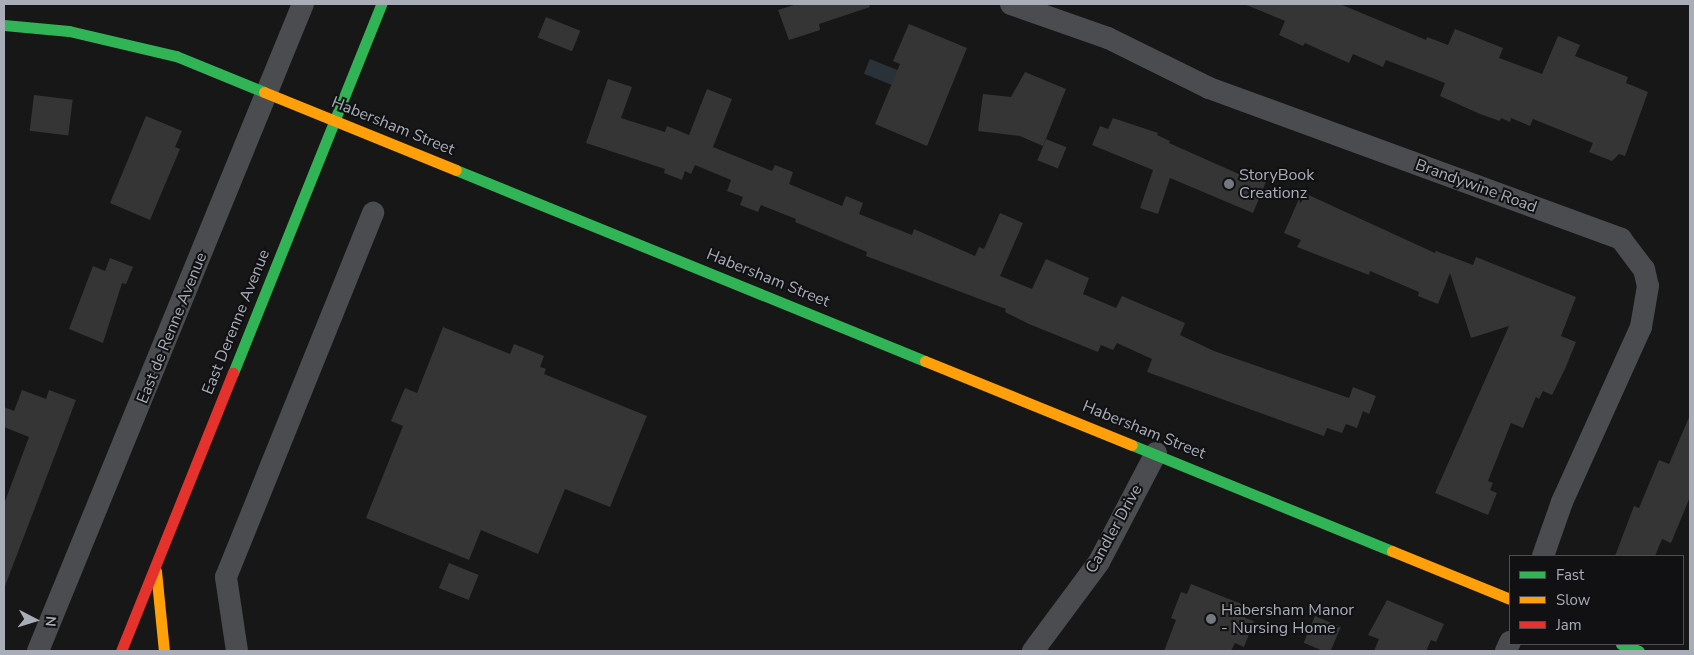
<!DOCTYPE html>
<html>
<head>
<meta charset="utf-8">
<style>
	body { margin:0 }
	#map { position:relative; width:1694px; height:655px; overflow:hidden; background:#171717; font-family:"Nunito Sans",sans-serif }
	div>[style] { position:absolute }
	.water>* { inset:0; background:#2a3239; transform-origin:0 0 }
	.building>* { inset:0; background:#353536; transform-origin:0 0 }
	.street>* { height:22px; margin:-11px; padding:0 11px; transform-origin:11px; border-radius:11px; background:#4b4c50 }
	.fast>* { height:11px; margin:-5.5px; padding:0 5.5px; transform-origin:5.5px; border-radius:5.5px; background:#30b455 }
	.slow>* { height:11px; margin:-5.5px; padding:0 5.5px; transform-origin:5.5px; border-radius:5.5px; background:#ff9f0a }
	.jam>* { height:11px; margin:-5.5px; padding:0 5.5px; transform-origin:5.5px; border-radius:5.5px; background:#e5322d }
	.dots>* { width:14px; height:14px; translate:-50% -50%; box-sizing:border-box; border:2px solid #111113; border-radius:50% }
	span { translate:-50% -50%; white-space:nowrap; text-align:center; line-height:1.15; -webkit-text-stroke:4px #111113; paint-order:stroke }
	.street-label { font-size:16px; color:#a8adb8 }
	.poi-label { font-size:16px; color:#a8adb8 }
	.left { translate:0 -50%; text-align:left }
	.frame { position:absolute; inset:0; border:5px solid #a8adb8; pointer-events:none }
	.legend { position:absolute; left:1509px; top:555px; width:175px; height:90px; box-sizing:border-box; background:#111113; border:1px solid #4d4f55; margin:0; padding:6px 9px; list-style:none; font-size:15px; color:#a8adb8 }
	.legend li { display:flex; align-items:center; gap:10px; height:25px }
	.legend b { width:25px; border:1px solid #4d4f55 }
	.north { position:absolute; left:10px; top:595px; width:50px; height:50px; -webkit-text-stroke:4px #111113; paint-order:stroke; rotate:95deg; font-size:14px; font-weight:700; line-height:20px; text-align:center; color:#a8adb8 }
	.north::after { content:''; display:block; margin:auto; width:18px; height:22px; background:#a8adb8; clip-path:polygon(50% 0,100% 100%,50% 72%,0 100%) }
</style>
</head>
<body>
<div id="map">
	<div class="water">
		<div style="left:870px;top:59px;width:40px;height:16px;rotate:22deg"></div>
	</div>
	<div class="building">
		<div style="clip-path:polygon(797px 4px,869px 4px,870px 7px,819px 24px,820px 30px,789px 40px,778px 10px)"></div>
		<div style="clip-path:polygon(1244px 4px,1340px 4px,1426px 40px,1427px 37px,1448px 45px,1455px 29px,1503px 48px,1499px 58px,1542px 74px,1558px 36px,1580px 45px,1575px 56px,1628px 77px,1626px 83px,1648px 92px,1625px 156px,1619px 154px,1612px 161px,1589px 152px,1593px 143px,1533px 119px,1530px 126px,1511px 118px,1510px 122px,1501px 118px,1500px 121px,1480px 114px,1440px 96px,1445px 83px,1386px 60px,1383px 67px,1353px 54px,1349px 63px,1305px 43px,1303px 46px,1279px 35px,1285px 21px)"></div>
		<div style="left:546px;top:17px;width:37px;height:22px;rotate:22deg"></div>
		<div style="clip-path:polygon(909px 24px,967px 48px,927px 146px,875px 124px,900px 64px,893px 61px)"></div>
		<div style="clip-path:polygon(1025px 72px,1066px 89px,1043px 146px,1020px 136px,978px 131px,983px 94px,1011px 97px)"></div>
		<div style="clip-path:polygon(608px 79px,632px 87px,621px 118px,665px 132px,667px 126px,689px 135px,707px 89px,732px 99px,713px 147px,772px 171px,775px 165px,793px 172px,789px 184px,842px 206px,846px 196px,863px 203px,859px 214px,912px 235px,914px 229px,975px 256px,979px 247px,984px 249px,1000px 213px,1023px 223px,1000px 276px,1032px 289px,1046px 259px,1089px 278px,1083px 294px,1116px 308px,1122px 296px,1185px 323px,1180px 335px,1214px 351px,1349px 398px,1353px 387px,1376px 396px,1369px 414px,1363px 411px,1357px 428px,1346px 424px,1342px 433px,1327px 428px,1324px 436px,1147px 372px,1152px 359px,1117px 343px,1113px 350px,1101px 345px,1098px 352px,1029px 324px,1005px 312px,1006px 309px,866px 256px,867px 252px,795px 222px,796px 219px,761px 205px,758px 212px,740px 205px,743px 197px,727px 191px,731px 180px,695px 165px,691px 174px,685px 171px,682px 180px,664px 173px,665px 169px,586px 143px)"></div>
		<div style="left:34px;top:95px;width:39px;height:36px;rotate:7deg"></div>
		<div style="clip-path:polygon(146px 116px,182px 131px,175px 147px,180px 149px,150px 220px,110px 203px)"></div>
		<div style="clip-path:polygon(1113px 118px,1158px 133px,1157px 135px,1170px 141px,1169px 143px,1241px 175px,1244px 167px,1268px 177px,1253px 213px,1170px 178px,1158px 214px,1140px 208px,1153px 170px,1092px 145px,1100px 126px,1108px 129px)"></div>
		<div style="left:1046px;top:139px;width:22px;height:23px;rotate:22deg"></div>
		<div style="clip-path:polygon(1302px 192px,1435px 253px,1436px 251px,1473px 265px,1476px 257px,1576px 297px,1561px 336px,1576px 342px,1565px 369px,1552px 395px,1543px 391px,1539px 399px,1536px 397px,1523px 428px,1511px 423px,1488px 481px,1493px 483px,1490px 490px,1497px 493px,1488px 515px,1435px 493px,1509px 326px,1471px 338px,1450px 273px,1438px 304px,1418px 296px,1419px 292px,1370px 271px,1369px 275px,1297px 247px,1301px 240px,1284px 233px)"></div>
		<div style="clip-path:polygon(110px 258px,133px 267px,126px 284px,122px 283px,103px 343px,69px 329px,93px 266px,105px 271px)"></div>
		<div style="clip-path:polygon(443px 327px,510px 354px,514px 344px,544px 356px,540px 367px,546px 369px,544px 374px,647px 416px,610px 507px,565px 489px,538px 554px,481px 530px,469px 560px,366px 518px,403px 426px,391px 421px,405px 388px,417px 393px)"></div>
		<div style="clip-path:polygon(22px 390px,46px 399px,49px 390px,76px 400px,5px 586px,4px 504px,29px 437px,4px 427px,4px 407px,14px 411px)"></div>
		<div style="clip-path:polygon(1690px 415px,1690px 497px,1671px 543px,1662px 539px,1655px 556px,1615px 556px,1634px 506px,1639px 508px,1659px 460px,1669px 464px)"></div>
		<div style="left:449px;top:563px;width:32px;height:27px;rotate:22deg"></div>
		<div style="clip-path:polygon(1191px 584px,1249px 607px,1245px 618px,1254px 621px,1244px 647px,1235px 643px,1231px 651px,1164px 651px,1176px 620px,1171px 618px,1181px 592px,1187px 594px)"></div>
		<div style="clip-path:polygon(1387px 600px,1444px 624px,1436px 642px,1431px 640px,1426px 651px,1374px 651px,1379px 639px,1368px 635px)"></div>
		<div style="left:1315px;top:616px;width:28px;height:29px;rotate:23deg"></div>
	</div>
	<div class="street">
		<div style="left:1011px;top:4px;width:103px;rotate:19.3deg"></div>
		<div style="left:1108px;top:38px;width:113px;rotate:26.3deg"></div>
		<div style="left:1209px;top:88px;width:439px;rotate:20.1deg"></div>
		<div style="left:1621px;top:239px;width:38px;rotate:53deg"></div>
		<div style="left:1644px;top:269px;width:17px;rotate:77deg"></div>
		<div style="left:1648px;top:286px;width:42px;rotate:99.7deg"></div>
		<div style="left:1641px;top:327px;width:192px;rotate:114.3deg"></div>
		<div style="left:1562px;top:502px;width:57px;rotate:109.4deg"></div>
		<div style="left:38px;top:651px;width:699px;rotate:-67.73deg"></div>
		<div style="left:237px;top:651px;width:75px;rotate:-98.5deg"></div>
		<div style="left:226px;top:577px;width:393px;rotate:-68deg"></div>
		<div style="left:1033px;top:651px;width:111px;rotate:-53.4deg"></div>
		<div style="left:1099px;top:562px;width:123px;rotate:-62.4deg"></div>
		<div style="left:1506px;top:651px;width:10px;rotate:-66deg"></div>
	</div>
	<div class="fast">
		<div style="left:4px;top:25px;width:65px;rotate:5.3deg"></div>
		<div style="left:69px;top:31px;width:110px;rotate:13.2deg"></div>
		<div style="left:176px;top:56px;width:95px;rotate:22.2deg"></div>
		<div style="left:456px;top:170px;width:506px;rotate:22.16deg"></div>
		<div style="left:233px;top:373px;width:398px;rotate:-68.1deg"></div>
		<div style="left:1132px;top:445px;width:281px;rotate:22.2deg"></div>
		<div style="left:1621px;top:644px;width:19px;rotate:21deg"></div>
	</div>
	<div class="slow">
		<div style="left:264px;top:92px;width:207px;rotate:22.1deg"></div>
		<div style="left:925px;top:361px;width:223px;rotate:22.1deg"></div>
		<div style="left:1392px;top:551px;width:127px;rotate:22.1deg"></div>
		<div style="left:156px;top:571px;width:80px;rotate:84.3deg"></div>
	</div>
	<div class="jam">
		<div style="left:121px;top:651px;width:300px;rotate:-68.1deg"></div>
	</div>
	<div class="dots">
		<div style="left:1229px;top:184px;background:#757880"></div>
		<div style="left:1211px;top:619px;background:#757880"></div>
	</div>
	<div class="street-label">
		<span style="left:393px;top:126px;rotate:22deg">Habersham Street</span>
		<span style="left:1476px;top:186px;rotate:20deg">Brandywine Road</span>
		<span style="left:768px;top:278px;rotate:22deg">Habersham Street</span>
		<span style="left:236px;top:322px;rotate:-68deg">East Derenne Avenue</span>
		<span style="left:172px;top:328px;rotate:-68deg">East de Renne Avenue</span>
		<span style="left:1144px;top:430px;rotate:22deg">Habersham Street</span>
		<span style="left:1114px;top:529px;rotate:-61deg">Candler Drive</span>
	</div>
	<div class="poi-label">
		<span class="left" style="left:1239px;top:184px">StoryBook<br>Creationz</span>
		<span class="left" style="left:1221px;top:619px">Habersham Manor<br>- Nursing Home</span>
	</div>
	<div class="frame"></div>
	<ul class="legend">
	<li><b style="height:6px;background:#30b455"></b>Fast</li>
	<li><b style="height:6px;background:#ff9f0a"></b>Slow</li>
	<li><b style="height:6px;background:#e5322d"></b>Jam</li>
	</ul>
	<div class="north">N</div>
</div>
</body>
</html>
